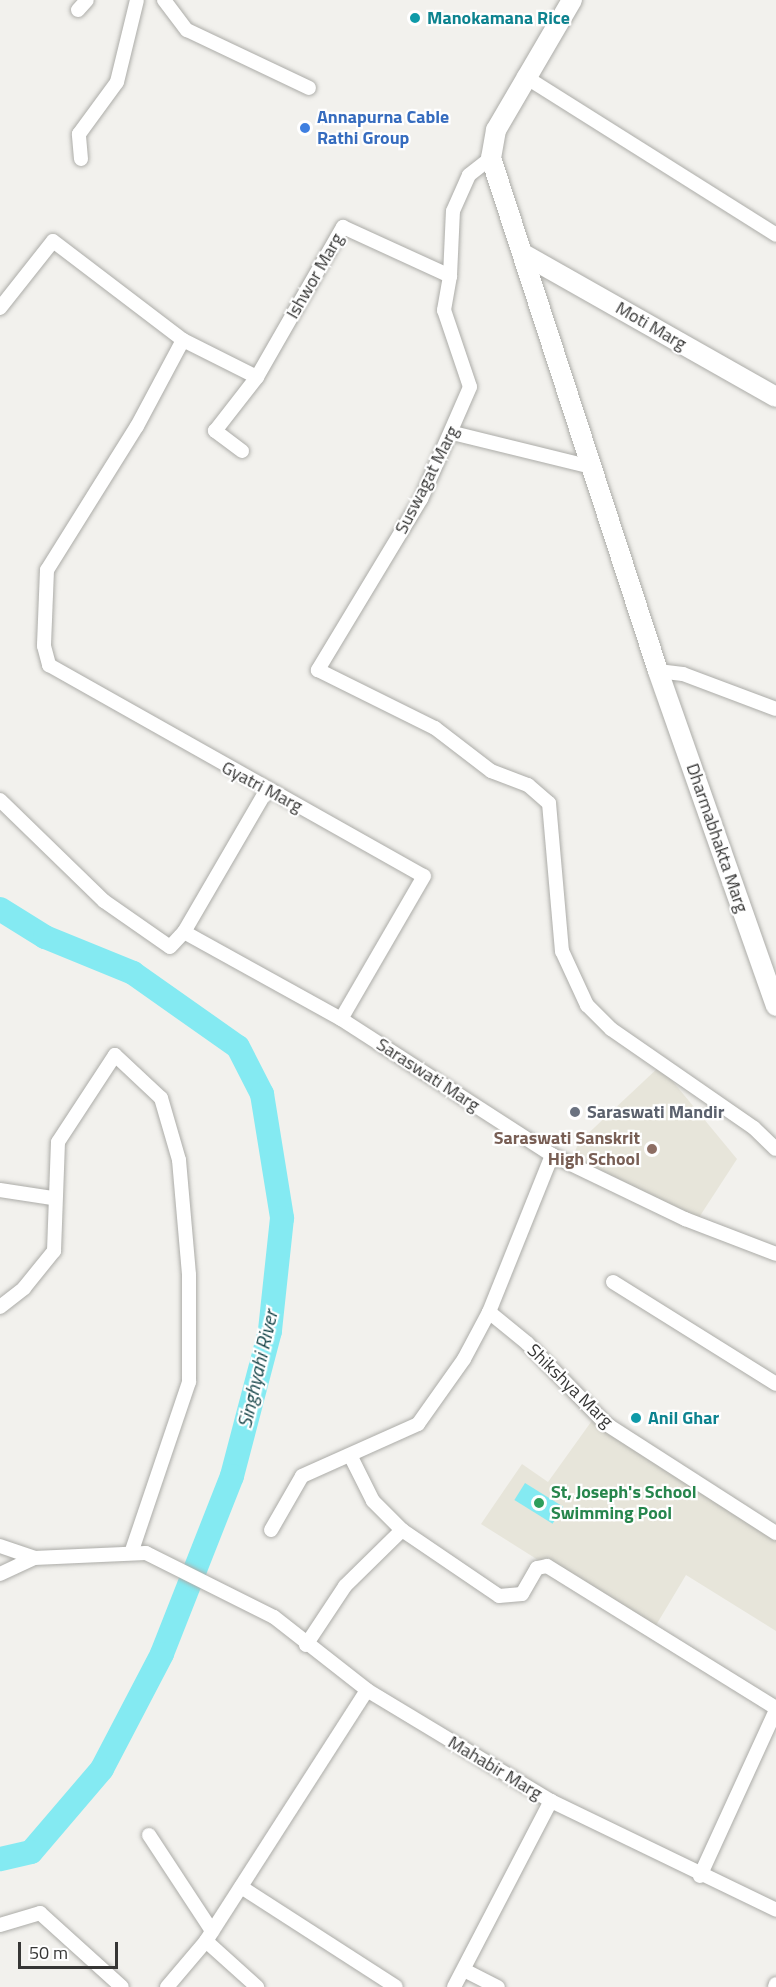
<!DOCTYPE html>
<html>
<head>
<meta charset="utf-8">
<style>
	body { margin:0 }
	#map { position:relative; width:776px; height:1987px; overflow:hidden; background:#f2f1ed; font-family:"Titillium Web",sans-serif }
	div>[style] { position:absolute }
	.built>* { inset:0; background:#e7e5da }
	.water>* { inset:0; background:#84eaf2; transform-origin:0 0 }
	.river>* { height:24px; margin:-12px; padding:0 12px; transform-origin:12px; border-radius:12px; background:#84eaf2 }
	.roads { filter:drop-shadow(0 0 2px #acaca8) drop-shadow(0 0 2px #acaca8) }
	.street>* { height:14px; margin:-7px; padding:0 7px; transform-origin:7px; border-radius:7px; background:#fff }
	.secondary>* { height:20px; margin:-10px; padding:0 10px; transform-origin:10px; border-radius:10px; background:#fff }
	.dots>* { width:16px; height:16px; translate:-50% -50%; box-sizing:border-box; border:3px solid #fff; border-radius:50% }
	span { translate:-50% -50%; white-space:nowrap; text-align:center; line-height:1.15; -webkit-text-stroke:4.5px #fff; paint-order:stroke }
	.culture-label { font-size:18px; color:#0d838f; font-weight:700 }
	.left { translate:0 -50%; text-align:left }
	.shop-label { font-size:18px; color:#366cbe; font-weight:700 }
	.street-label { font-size:18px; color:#363635 }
	.worship-label { font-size:18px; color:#5b616d; font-weight:700 }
	.education-label { font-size:18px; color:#785e54; font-weight:700 }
	.right { translate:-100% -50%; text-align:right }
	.leisure-label { font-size:18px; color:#27864d; font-weight:700 }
	.water-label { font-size:20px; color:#164549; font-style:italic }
	.scale { position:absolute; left:18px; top:1942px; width:100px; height:27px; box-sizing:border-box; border:3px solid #363635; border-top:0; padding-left:8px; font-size:18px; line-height:21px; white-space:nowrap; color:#363635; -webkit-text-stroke:4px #fff; paint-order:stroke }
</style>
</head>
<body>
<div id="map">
	<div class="built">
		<div style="clip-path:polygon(660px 1066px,737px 1159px,698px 1219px,573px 1156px,579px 1142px)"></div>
		<div style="clip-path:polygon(596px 1415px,776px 1533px,776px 1631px,686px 1575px,652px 1632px,481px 1524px,522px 1464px,548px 1482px)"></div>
	</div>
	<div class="water">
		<div style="left:525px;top:1483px;width:45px;height:20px;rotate:32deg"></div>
	</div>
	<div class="river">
		<div style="left:0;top:909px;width:53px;rotate:31.9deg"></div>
		<div style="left:45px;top:937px;width:95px;rotate:22.2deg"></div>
		<div style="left:133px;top:973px;width:128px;rotate:35.2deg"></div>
		<div style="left:238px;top:1047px;width:53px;rotate:62.9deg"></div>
		<div style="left:262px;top:1094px;width:126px;rotate:80.8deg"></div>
		<div style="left:282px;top:1218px;width:114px;rotate:96.1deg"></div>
		<div style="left:270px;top:1331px;width:150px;rotate:104.7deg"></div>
		<div style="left:232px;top:1476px;width:191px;rotate:111.5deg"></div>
		<div style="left:162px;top:1654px;width:130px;rotate:117.6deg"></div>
		<div style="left:102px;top:1769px;width:109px;rotate:130.5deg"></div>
		<div style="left:31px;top:1852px;width:32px;rotate:167deg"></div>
	</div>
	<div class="roads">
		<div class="street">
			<div style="left:164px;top:0;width:38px;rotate:53deg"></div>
			<div style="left:187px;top:30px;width:135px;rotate:25.4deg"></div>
			<div style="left:78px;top:10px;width:13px;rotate:-48deg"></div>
			<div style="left:524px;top:76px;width:298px;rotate:32.2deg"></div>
			<div style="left:81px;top:159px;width:25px;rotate:-95deg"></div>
			<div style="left:79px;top:134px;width:64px;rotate:-53.8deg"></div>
			<div style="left:117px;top:82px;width:84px;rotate:-76.3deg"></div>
			<div style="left:450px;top:276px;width:35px;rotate:100deg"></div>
			<div style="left:444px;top:310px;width:81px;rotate:71.3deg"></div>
			<div style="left:470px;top:387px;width:122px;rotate:113.6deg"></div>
			<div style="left:421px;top:499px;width:200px;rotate:121.1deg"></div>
			<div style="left:318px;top:670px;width:131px;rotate:26.4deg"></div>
			<div style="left:435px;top:728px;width:71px;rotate:37.5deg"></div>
			<div style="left:491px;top:771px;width:40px;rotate:21deg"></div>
			<div style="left:528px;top:785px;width:28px;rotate:41deg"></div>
			<div style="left:549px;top:803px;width:149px;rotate:85deg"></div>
			<div style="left:562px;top:951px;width:60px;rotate:65.2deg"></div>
			<div style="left:587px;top:1005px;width:34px;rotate:45deg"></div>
			<div style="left:611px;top:1029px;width:174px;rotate:34.7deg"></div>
			<div style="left:754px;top:1128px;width:30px;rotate:44deg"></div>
			<div style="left:0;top:308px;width:85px;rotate:-51.7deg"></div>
			<div style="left:53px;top:241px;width:163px;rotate:37.3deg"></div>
			<div style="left:183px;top:340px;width:83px;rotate:26.6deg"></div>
			<div style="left:183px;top:340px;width:98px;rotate:118.1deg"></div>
			<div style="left:137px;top:426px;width:170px;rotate:122deg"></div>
			<div style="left:47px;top:570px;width:76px;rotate:92.3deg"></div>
			<div style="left:44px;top:646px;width:20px;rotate:75deg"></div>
			<div style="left:49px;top:665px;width:430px;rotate:29.4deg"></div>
			<div style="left:424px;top:876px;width:165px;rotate:120.1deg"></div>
			<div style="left:453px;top:433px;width:142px;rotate:13.8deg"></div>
			<div style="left:242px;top:451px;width:34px;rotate:-143deg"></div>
			<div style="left:215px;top:431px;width:68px;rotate:-52.1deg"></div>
			<div style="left:257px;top:377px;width:173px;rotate:-60.2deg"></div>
			<div style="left:343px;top:227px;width:118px;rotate:24.6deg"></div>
			<div style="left:450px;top:276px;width:65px;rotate:-87.4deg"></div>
			<div style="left:453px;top:211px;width:39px;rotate:-66deg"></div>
			<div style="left:469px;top:175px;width:28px;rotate:-38deg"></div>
			<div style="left:658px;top:671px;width:25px;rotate:7deg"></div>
			<div style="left:683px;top:674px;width:99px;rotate:20.6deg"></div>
			<div style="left:0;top:800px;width:145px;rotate:44.2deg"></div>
			<div style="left:104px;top:901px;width:80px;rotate:34.9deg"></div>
			<div style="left:170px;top:947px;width:21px;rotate:-47deg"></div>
			<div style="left:184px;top:932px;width:163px;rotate:-59.8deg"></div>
			<div style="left:184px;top:932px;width:179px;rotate:29deg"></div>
			<div style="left:341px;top:1019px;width:251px;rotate:32.8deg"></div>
			<div style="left:552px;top:1155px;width:148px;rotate:25.7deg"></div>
			<div style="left:685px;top:1219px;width:97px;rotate:21deg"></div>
			<div style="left:0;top:1190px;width:53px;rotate:8.7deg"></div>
			<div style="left:613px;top:1282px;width:192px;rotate:32deg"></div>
			<div style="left:0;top:1307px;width:31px;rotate:-38deg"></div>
			<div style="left:24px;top:1288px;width:48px;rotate:-51deg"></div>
			<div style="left:54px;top:1251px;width:109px;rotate:-87.9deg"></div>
			<div style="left:58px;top:1142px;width:104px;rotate:-56.8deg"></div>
			<div style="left:115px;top:1055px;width:63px;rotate:43.1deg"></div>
			<div style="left:161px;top:1098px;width:65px;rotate:73.8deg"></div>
			<div style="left:179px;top:1160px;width:115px;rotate:85deg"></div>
			<div style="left:189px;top:1275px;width:107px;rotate:90deg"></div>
			<div style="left:189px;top:1382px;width:177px;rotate:108.7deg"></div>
			<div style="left:489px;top:1312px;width:49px;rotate:39.2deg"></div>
			<div style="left:527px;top:1343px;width:113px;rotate:45.7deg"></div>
			<div style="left:606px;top:1424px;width:202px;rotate:32.7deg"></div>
			<div style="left:350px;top:1455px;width:51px;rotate:63.4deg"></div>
			<div style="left:373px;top:1501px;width:41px;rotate:45deg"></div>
			<div style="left:402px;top:1530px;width:117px;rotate:34.2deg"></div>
			<div style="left:499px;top:1596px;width:23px;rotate:-5deg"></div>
			<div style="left:522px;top:1594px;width:30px;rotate:-60deg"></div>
			<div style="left:537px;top:1568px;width:10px;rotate:-11deg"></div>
			<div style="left:547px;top:1566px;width:269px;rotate:31.8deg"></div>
			<div style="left:271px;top:1530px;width:62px;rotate:-60.1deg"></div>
			<div style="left:302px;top:1476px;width:127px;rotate:-24.1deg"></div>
			<div style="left:418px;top:1424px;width:80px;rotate:-54.7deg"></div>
			<div style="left:464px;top:1359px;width:53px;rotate:-62deg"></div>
			<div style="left:489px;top:1312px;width:169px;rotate:-68.1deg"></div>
			<div style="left:0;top:1546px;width:36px;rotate:19deg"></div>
			<div style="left:0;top:1574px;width:38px;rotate:-25deg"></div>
			<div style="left:34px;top:1558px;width:112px;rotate:-2.6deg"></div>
			<div style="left:146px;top:1553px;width:143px;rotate:26.6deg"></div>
			<div style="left:274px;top:1617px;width:118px;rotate:38.1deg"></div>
			<div style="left:367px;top:1690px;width:215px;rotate:31.1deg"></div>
			<div style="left:551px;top:1801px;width:250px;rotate:25.8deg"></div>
			<div style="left:306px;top:1645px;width:71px;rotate:-56.5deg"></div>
			<div style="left:345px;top:1586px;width:80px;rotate:-44.5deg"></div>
			<div style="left:149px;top:1835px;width:115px;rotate:56.7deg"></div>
			<div style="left:700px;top:1876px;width:183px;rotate:-65.4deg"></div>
			<div style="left:241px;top:1887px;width:184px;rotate:32.8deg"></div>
			<div style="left:0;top:1925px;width:42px;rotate:-16.7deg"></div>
			<div style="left:40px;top:1913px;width:110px;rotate:42.1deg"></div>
			<div style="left:206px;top:1941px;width:69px;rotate:42deg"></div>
			<div style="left:464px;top:1970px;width:38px;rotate:27deg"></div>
			<div style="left:167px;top:1987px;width:60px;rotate:-49.7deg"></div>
			<div style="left:206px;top:1941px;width:298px;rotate:-57.3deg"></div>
			<div style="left:454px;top:1987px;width:210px;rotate:-62.5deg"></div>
			<div style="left:775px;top:1987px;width:3px;rotate:-72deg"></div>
		</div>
		<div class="secondary">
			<div style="left:572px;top:0;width:151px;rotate:120.3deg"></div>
			<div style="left:496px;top:130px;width:28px;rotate:100deg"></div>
			<div style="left:491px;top:158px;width:539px;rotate:71.97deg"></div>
			<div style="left:658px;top:671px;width:355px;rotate:70.6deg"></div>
			<div style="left:525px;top:255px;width:288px;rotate:29.5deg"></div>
		</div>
	</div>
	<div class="dots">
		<div style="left:415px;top:18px;background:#0f9aa8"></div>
		<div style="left:305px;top:128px;background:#3f7fe0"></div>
		<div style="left:575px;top:1112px;background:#6b7280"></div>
		<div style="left:652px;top:1149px;background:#8d6e63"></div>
		<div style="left:636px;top:1418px;background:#0f9aa8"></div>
		<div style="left:539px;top:1503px;background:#2e9e5b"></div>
	</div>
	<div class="culture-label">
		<span class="left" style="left:427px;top:18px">Manokamana Rice</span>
		<span class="left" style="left:648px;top:1418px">Anil Ghar</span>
	</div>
	<div class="shop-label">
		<span class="left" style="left:317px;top:128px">Annapurna Cable<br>Rathi Group</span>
	</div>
	<div class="street-label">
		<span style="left:315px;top:276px;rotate:-60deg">Ishwor Marg</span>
		<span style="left:651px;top:326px;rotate:30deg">Moti Marg</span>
		<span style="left:427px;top:480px;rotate:-63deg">Suswagat Marg</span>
		<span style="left:262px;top:787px;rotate:28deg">Gyatri Marg</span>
		<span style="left:717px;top:838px;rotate:71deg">Dharmabhakta Marg</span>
		<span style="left:428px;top:1075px;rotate:33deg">Saraswati Marg</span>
		<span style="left:570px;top:1386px;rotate:44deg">Shikshya Marg</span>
		<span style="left:495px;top:1768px;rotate:31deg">Mahabir Marg</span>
	</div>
	<div class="worship-label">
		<span class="left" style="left:587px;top:1112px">Saraswati Mandir</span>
	</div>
	<div class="education-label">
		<span class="right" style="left:640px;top:1149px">Saraswati Sanskrit<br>High School</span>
	</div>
	<div class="leisure-label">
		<span class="left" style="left:551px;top:1503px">St, Joseph's School<br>Swimming Pool</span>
	</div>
	<div class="water-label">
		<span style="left:257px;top:1369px;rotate:-77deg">Singhyahi River</span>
	</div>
	<div class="scale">50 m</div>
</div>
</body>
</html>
